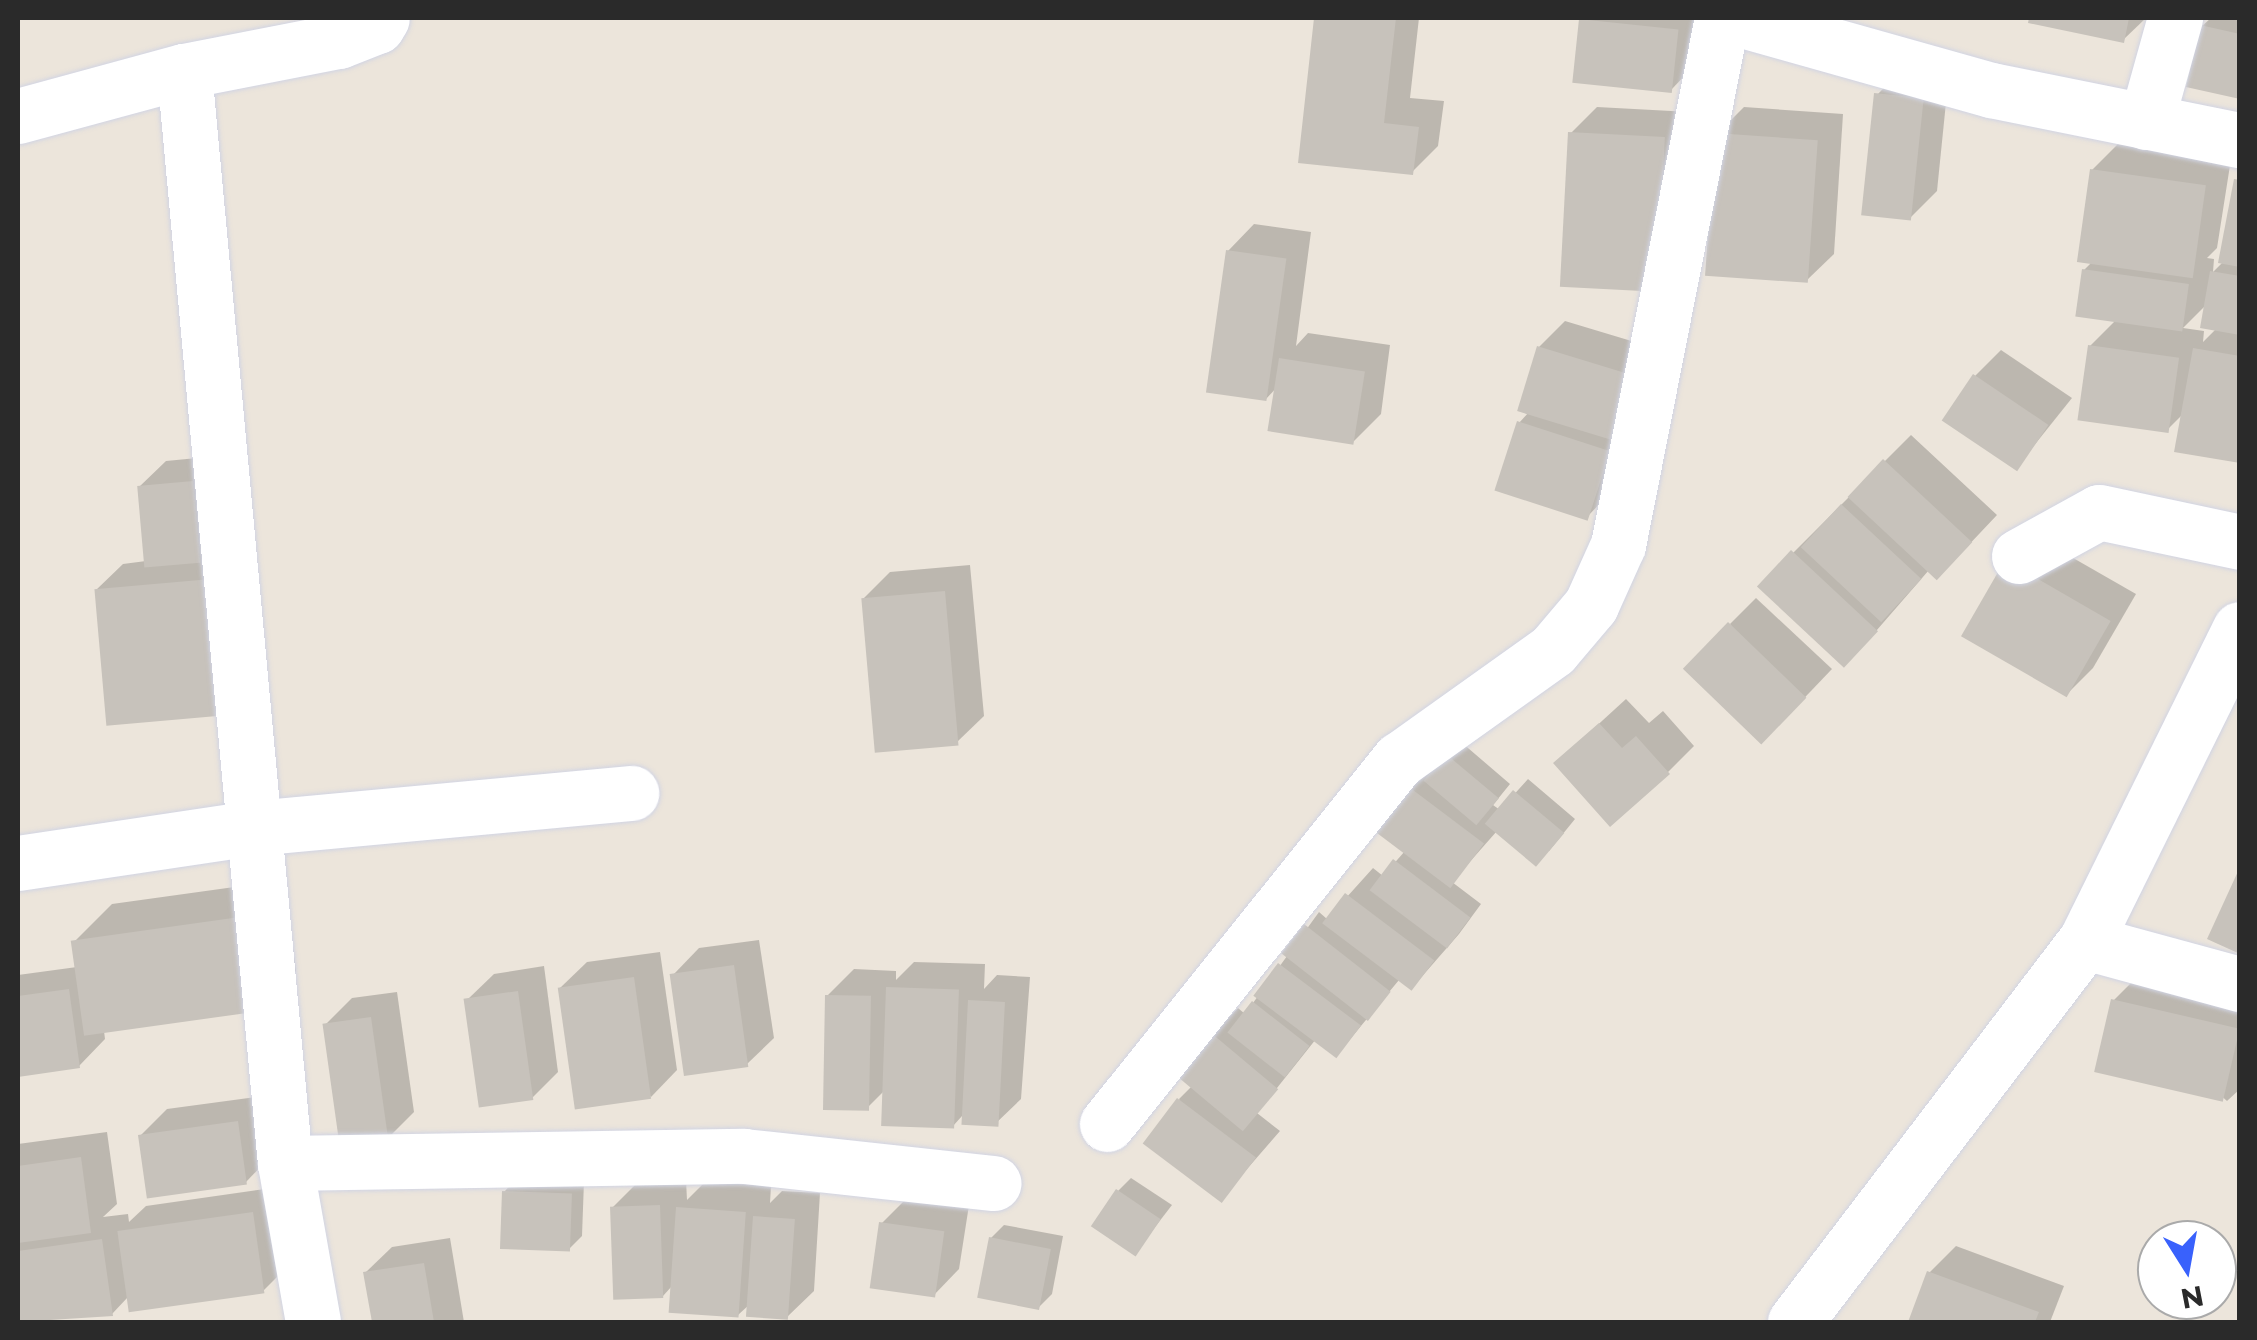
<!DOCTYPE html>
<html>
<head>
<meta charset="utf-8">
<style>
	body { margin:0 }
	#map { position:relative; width:2257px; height:1340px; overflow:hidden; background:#ece5db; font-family:Montserrat,sans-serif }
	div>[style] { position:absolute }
	.shadow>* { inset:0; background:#0003 }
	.building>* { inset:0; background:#c7c2bb; transform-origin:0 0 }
	.roads { filter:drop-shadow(0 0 2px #d1d4e3) drop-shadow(0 0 2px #d1d4e3) }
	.minor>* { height:55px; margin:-27.5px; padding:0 27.5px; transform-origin:27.5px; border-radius:27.5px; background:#fff }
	span { translate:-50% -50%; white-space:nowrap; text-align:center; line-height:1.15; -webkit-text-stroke:8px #fff; paint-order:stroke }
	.frame { position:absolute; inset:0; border:20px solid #2a2a2a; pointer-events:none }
	.north { position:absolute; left:2137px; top:1220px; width:100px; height:100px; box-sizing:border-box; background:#fff; border:2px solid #aaa; border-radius:50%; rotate:169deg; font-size:28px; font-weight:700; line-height:40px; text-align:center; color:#2a2a2a }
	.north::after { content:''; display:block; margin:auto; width:35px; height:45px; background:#3961fc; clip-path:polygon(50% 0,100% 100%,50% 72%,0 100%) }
</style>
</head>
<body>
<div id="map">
	<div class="shadow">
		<div style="clip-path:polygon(1317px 18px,1419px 18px,1410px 98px,1444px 101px,1438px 146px,1412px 172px,1301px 161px)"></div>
		<div style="clip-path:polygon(1584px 18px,1701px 18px,1696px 64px,1670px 91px)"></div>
		<div style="clip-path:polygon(2031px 18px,2146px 18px,2123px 40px)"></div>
		<div style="clip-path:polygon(2211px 18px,2240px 18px,2240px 97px,2202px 26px)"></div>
		<div style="clip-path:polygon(1903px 68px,1949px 73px,1937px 191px,1910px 218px,1877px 95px)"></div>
		<div style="clip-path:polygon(1597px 107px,1690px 112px,1683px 263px,1571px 133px)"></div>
		<div style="clip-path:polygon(1744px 107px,1843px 114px,1834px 254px,1807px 280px,1717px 134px)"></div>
		<div style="clip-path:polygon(evenodd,2118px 144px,2231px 159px,2217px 248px,2207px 258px,2214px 259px,2213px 272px,2224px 261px,2240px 177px,2240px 460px,2183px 414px,2167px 430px,2090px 346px,2116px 320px,2084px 270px,2093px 261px,2092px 170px,2118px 144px,2207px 304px,2217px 328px,2203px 342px,2204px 331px,2183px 328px,2207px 304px)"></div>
		<div style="clip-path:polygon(1254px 224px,1311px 232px,1296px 346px,1308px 333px,1390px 345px,1381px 414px,1354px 441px,1278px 386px,1266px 399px,1228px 251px)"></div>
		<div style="clip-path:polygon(1565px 321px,1658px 349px,1613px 490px,1587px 517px,1519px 423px,1529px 412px,1539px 347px)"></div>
		<div style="clip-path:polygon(2001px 350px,2072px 398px,2016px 468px,1975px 376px)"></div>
		<div style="clip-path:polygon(1911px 435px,1997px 515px,1963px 551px,1929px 570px,1870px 638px,1760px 586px)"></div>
		<div style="clip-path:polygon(218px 456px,247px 687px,96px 590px,123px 564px,146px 561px,139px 487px,166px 461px)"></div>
		<div style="clip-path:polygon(2033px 535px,2136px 594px,2093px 668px,2067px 694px,1964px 635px)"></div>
		<div style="clip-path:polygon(970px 565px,984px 716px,957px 742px,863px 599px,890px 572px)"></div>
		<div style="clip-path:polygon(1756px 598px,1832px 669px,1789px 714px,1730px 624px)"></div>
		<div style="clip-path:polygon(1626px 699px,1649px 723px,1663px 711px,1694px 746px,1668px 772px,1556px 763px)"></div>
		<div style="clip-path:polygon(1461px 742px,1510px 784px,1493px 805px,1500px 810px,1528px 779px,1575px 819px,1549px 851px,1497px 831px,1452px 882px,1481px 904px,1459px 934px,1411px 989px,1399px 980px,1337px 1055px,1316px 1039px,1257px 1113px,1280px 1131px,1220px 1200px,1179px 1099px,1192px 1086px,1212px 1034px,1238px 1008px,1245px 1014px,1319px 912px,1327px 919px,1373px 868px,1383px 876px,1405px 851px,1410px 789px)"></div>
		<div style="clip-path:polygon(284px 880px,296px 971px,259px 1009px,104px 1031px,105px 1039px,79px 1066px,18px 1074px,18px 975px,77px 967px,74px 942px,112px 904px)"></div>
		<div style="clip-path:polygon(759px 940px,774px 1038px,747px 1064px,673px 975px,699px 948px)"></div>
		<div style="clip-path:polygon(660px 952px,677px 1070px,651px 1097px,560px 988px,587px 962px)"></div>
		<div style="clip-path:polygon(914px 962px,985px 964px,984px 989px,997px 975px,1030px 977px,1021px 1099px,994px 1125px,962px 1116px,953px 1126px,885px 1090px,865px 1110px,827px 996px,854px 969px,896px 971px,896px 980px)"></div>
		<div style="clip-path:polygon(544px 966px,558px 1072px,532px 1098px,467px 1000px,494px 974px)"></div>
		<div style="clip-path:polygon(2140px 974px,2240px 998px,2240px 1089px,2227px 1101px,2114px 1000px)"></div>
		<div style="clip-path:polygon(397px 992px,414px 1112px,388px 1138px,325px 1025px,352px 998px)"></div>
		<div style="clip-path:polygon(264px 1096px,272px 1155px,246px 1182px,140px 1136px,167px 1109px)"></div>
		<div style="clip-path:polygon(107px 1132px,117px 1204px,103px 1217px,128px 1214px,129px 1222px,146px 1206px,279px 1187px,290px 1264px,264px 1290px,128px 1297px,112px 1314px,18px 1322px,18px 1144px)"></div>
		<div style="clip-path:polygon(517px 1178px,584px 1181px,582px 1236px,569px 1249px,504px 1192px)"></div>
		<div style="clip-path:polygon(1131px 1178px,1172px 1205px,1135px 1253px,1118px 1191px)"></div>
		<div style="clip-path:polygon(686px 1180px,687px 1200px,705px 1182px,771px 1186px,770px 1203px,782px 1191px,820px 1193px,814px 1291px,787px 1317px,750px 1304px,738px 1315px,672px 1286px,663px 1296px,612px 1208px,639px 1181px)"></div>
		<div style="clip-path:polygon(908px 1197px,969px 1205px,959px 1269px,933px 1296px,882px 1223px)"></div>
		<div style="clip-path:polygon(1004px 1225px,1063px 1236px,1052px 1294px,1039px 1307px,991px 1238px)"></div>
		<div style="clip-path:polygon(450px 1238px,464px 1322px,374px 1322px,365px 1273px,392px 1247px)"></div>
		<div style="clip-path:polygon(1956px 1246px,2064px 1286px,2050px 1322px,1911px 1322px,1929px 1273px)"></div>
	</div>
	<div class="building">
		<div style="clip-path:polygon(1314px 18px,1396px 18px,1384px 123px,1419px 127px,1413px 175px,1298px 163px)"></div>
		<div style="clip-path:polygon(2029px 18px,2129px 18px,2124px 43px,2028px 23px)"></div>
		<div style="left:1579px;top:19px;width:100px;height:64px;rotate:6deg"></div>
		<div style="clip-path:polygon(2200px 25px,2240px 34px,2240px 99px,2186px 87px)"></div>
		<div style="left:1874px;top:93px;width:50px;height:123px;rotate:6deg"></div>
		<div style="left:1568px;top:132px;width:97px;height:155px;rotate:3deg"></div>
		<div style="left:1715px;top:133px;width:103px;height:143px;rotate:4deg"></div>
		<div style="left:2090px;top:169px;width:117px;height:94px;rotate:8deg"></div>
		<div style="clip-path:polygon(2234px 179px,2240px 180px,2240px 267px,2218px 263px)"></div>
		<div style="left:1226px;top:250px;width:61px;height:144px;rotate:8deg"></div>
		<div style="left:2082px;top:269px;width:108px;height:48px;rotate:8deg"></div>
		<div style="clip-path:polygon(2210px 271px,2240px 276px,2240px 335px,2200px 328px)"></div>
		<div style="left:2088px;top:345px;width:92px;height:76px;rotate:8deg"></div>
		<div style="left:1537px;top:346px;width:100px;height:68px;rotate:17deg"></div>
		<div style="clip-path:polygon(2193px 348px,2240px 356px,2240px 463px,2174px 452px)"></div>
		<div style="left:1279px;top:358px;width:87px;height:74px;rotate:9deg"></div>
		<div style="left:1973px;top:374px;width:91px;height:56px;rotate:34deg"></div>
		<div style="left:1517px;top:421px;width:98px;height:73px;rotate:18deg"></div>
		<div style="left:1883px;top:459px;width:122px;height:52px;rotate:43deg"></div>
		<div style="left:193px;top:481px;width:82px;height:56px;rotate:85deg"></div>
		<div style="left:1841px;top:504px;width:110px;height:59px;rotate:43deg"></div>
		<div style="left:1791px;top:550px;width:119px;height:50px;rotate:43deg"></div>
		<div style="left:2005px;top:560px;width:122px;height:88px;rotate:30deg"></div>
		<div style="left:211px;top:579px;width:137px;height:117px;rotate:85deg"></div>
		<div style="left:945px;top:591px;width:155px;height:84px;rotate:85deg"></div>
		<div style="left:1728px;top:622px;width:109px;height:65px;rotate:44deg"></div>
		<div style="clip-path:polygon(1599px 723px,1622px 748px,1636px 736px,1670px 774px,1610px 827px,1553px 763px)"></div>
		<div style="left:1446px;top:754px;width:69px;height:35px;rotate:40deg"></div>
		<div style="left:1409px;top:787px;width:94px;height:56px;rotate:37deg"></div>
		<div style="left:1513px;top:790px;width:67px;height:44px;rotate:40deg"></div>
		<div style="left:1393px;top:859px;width:97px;height:39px;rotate:37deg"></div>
		<div style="clip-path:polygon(2240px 867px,2240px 954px,2207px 939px)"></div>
		<div style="left:1345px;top:893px;width:112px;height:38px;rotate:37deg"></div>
		<div style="left:247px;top:916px;width:96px;height:178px;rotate:82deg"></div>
		<div style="left:1304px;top:924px;width:110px;height:37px;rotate:38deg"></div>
		<div style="left:1278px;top:963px;width:104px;height:41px;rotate:37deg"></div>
		<div style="left:734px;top:965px;width:103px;height:65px;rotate:82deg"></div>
		<div style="left:634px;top:977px;width:123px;height:77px;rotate:82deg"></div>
		<div style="left:886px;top:987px;width:73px;height:139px;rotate:2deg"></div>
		<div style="clip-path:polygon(69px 989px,80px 1068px,18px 1077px,18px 996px)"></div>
		<div style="left:518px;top:991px;width:110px;height:55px;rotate:82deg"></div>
		<div style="left:825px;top:995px;width:46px;height:115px;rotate:1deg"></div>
		<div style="left:2111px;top:999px;width:132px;height:75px;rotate:13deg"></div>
		<div style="left:968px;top:1000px;width:37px;height:125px;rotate:3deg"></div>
		<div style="left:1252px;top:1001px;width:73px;height:40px;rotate:38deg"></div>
		<div style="left:371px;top:1017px;width:125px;height:49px;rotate:82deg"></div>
		<div style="left:1210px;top:1032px;width:89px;height:55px;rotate:40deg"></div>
		<div style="left:1177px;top:1098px;width:99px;height:57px;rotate:37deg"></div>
		<div style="left:238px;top:1121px;width:64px;height:101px;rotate:82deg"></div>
		<div style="clip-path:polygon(81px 1157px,91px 1233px,18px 1243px,18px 1166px)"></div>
		<div style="left:1116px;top:1189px;width:54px;height:45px;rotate:34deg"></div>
		<div style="left:502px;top:1191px;width:70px;height:58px;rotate:2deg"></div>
		<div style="left:660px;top:1205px;width:93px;height:50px;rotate:88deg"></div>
		<div style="left:676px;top:1207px;width:70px;height:106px;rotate:4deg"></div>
		<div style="left:253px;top:1212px;width:82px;height:137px;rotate:82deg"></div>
		<div style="left:753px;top:1216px;width:42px;height:101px;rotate:4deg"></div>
		<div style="left:879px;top:1222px;width:66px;height:67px;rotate:8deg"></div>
		<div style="left:989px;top:1237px;width:63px;height:62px;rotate:11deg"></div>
		<div style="clip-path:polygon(102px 1239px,113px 1316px,18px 1322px,18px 1251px)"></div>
		<div style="clip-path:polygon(424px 1263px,434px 1322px,372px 1322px,363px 1272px)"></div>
		<div style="clip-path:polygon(1927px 1271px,2039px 1312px,2035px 1322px,1908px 1322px)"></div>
	</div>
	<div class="roads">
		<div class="minor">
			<div style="left:1735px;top:18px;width:266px;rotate:15.7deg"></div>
			<div style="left:1991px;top:90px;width:254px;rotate:11.4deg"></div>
			<div style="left:184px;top:71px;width:1097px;rotate:84.72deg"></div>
			<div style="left:285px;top:1163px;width:161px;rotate:80deg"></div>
			<div style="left:18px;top:116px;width:172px;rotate:-15.2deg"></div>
			<div style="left:184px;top:71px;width:158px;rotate:-11deg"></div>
			<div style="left:339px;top:41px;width:41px;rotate:-21.5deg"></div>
			<div style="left:377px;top:26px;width:9px;rotate:-58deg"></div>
			<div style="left:2146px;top:122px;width:108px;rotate:-74.4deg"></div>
			<div style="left:2019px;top:556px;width:91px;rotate:-28.8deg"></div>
			<div style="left:2099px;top:512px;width:144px;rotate:12deg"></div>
			<div style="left:18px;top:863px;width:238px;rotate:-8.5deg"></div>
			<div style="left:253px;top:828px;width:380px;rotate:-5.3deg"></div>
			<div style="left:2085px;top:942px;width:161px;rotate:15.2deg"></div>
			<div style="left:1107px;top:1124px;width:467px;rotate:-51.3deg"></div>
			<div style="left:1399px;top:760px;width:189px;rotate:-35.5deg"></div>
			<div style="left:1553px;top:650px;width:59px;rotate:-49.8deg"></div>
			<div style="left:1591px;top:605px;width:66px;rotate:-65.8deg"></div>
			<div style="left:1618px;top:545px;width:537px;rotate:-78.84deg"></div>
			<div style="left:285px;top:1163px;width:459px;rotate:-0.9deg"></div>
			<div style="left:744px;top:1156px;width:251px;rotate:6.2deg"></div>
			<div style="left:1795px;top:1322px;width:478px;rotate:-52.7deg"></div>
			<div style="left:2085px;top:942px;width:349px;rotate:-63.7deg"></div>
		</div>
	</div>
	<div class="frame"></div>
	<div class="north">N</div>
</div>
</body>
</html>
